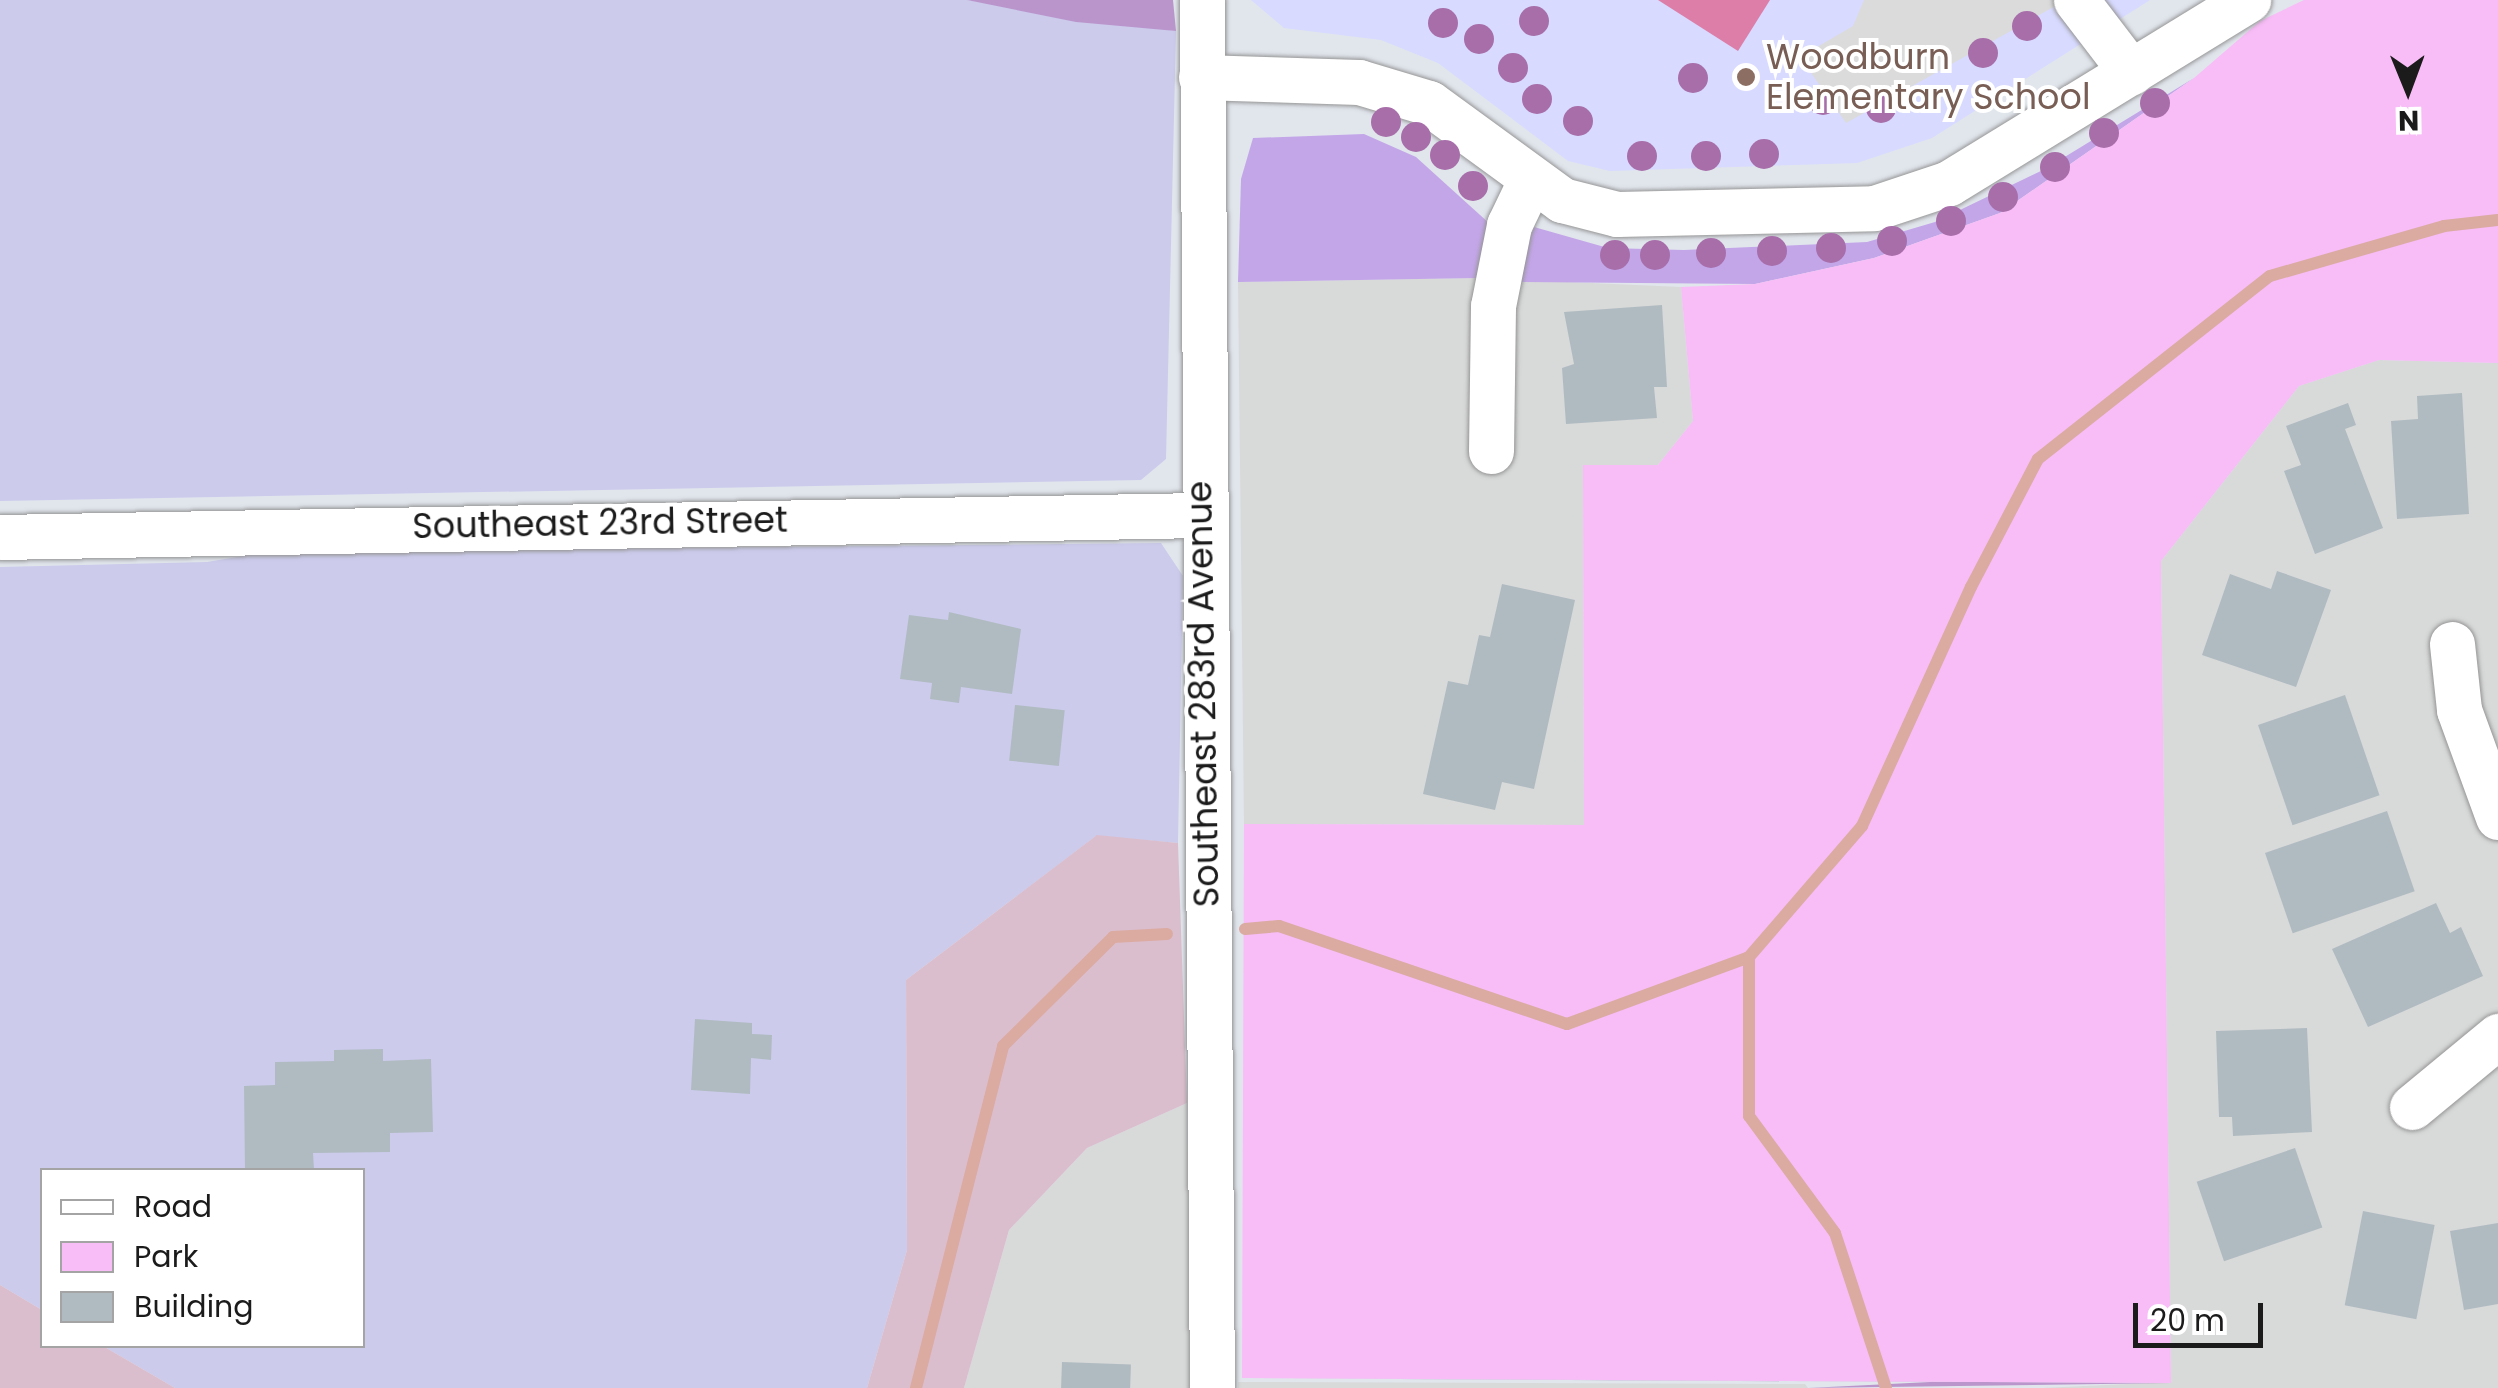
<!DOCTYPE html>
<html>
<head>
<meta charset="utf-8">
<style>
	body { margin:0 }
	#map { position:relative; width:2498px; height:1388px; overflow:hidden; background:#e1e6ed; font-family:Poppins,sans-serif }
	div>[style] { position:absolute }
	.residential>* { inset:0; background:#d8d9d9 }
	.education>* { inset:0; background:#d8daff }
	.farmland>* { inset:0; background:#cccbec }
	.grass>* { inset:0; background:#c3a6e8 }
	.forest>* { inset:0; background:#b995cc }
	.wetland>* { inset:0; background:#dbbecd }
	.park>* { inset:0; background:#f8bcf7 }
	.pitch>* { inset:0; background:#dc7ea8 }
	.parking>* { inset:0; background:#dbdbdb }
	.stream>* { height:12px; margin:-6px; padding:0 6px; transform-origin:6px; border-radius:6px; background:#dbaaa1 }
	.building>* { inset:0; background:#b0bbc1; transform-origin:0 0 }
	.roads { filter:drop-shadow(0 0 2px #959595) drop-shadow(0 0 2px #959595) }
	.minor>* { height:45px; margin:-22.5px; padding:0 22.5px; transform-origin:22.5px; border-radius:22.5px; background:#fff }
	.trees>* { width:30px; height:30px; margin:-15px; border-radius:50%; background:#a76eaa }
	.dots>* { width:28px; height:28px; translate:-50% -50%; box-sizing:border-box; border:5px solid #fff; border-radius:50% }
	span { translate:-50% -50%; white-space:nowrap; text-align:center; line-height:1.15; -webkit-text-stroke:8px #fff; paint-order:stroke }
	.education-label { font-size:35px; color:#785e54 }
	.left { translate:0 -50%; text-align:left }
	.street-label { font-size:35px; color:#1b1b1b }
	.legend { position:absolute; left:40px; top:1168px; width:325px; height:180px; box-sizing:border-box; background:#fff; border:2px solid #a4a4a4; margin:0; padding:12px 18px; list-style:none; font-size:30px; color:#1b1b1b }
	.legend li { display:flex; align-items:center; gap:20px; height:50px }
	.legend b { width:50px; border:2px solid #a4a4a4 }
	.north { position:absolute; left:2358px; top:40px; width:100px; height:100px; -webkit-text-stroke:8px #fff; paint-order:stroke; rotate:179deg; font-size:28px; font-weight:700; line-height:40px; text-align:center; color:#1b1b1b }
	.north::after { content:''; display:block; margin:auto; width:35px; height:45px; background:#1b1b1b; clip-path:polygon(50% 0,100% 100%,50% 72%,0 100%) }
	.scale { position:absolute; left:2133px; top:1303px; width:130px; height:45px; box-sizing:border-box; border:5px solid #1b1b1b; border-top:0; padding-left:12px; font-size:30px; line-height:35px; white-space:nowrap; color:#1b1b1b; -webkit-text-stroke:8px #fff; paint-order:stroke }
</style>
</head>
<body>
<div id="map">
	<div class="residential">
		<div style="clip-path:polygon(1477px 278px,1681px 287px,1693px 421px,1658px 465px,1583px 465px,1584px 825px,1244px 824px,1238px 282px)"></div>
		<div style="clip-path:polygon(2379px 360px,2498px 363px,2498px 1388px,2042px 1388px,2171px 1382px,2161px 561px,2299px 386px)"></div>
		<div style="clip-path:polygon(1187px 1103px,1192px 1388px,964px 1388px,1009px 1230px,1087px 1148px)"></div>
		<div style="clip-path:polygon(1238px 1382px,1805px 1384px,1808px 1388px,1238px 1388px)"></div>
	</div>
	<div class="education">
		<div style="clip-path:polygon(1251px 0,2150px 0,1932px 138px,1857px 163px,1610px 171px,1568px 161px,1438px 63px,1381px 40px,1284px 28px)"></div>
	</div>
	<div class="farmland">
		<div style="clip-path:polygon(0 0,967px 0,1176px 31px,1166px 459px,1141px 480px,0 501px)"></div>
		<div style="clip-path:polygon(1161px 543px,1183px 576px,1178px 843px,1096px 836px,906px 980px,907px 1250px,867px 1388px,175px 1388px,103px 1346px,362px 1346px,362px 1170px,42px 1170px,42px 1310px,0 1285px,0 567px,207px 562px,266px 552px)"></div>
	</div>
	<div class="grass">
		<div style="clip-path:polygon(2194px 78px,2000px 213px,1874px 258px,1755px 284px,1513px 282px,1534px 227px,1608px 248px,1684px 250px,1867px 242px,1935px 222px,2045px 169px)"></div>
		<div style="clip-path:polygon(1364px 134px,1416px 157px,1490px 224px,1478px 278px,1238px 282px,1241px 179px,1253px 138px)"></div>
	</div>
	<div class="forest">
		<div style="clip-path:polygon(967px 0,1173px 0,1176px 31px,1076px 22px)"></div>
		<div style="clip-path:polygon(1242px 1378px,2171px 1383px,1808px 1388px,1930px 1382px)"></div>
	</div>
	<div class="wetland">
		<div style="clip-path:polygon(1097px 835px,1178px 843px,1187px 1103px,1087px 1148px,1009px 1230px,964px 1388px,867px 1388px,907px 1250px,906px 980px)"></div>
		<div style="clip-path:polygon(0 1285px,42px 1310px,42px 1346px,103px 1346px,175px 1388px,0 1388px)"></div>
	</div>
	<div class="park">
		<div style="clip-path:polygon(2304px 0,2498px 0,2498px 363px,2379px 360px,2299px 386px,2161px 561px,2171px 1383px,1242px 1378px,1244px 824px,1584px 825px,1583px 465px,1658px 465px,1693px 421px,1681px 287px,1755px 284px,1874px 258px,2000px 213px,2194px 78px,2260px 21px)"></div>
	</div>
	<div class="pitch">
		<div style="clip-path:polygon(1658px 0,1770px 0,1738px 51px)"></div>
	</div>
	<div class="parking">
		<div style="clip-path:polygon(1864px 0,2066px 0,1846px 123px,1800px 57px,1853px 26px)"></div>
	</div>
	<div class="stream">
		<div style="left:1245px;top:929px;width:34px;rotate:-5deg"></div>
		<div style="left:1279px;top:926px;width:304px;rotate:18.8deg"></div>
		<div style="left:1567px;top:1024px;width:194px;rotate:-20.2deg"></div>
		<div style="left:1749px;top:957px;width:173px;rotate:-49.2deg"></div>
		<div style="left:1862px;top:826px;width:263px;rotate:-65.5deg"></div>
		<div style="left:1971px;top:587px;width:144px;rotate:-62.4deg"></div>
		<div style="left:2038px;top:459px;width:295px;rotate:-38.3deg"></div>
		<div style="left:2270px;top:276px;width:181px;rotate:-16deg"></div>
		<div style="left:2444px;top:226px;width:54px;rotate:-6.3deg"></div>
		<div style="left:1749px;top:957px;width:159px;rotate:90deg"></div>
		<div style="left:1749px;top:1116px;width:145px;rotate:53.7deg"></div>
		<div style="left:1835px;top:1233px;width:163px;rotate:71.8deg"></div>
		<div style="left:916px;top:1388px;width:353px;rotate:-75.7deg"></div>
		<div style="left:1003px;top:1046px;width:155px;rotate:-44.7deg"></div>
		<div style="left:1113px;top:937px;width:54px;rotate:-3.2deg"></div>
	</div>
	<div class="building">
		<div style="clip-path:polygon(1662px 305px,1667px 387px,1654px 387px,1657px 418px,1566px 424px,1562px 368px,1574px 364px,1564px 312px)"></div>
		<div style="clip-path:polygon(2462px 393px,2469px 514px,2397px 519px,2391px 421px,2418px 419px,2417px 396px)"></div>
		<div style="clip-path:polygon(2348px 403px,2356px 425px,2345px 429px,2383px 528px,2315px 554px,2284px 471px,2301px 465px,2286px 426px)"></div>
		<div style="clip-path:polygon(2277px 571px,2331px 590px,2296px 687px,2202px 655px,2230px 574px,2271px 589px)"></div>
		<div style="clip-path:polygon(1502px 584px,1575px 600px,1534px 789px,1502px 782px,1495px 810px,1423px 794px,1448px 681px,1468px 685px,1479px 635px,1490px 637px)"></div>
		<div style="clip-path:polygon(949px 612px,1021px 629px,1012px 694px,961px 687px,959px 703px,930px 699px,932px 683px,900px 679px,909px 615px,948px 620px)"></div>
		<div style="left:2345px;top:695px;width:106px;height:92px;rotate:71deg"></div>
		<div style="left:1015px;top:705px;width:50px;height:56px;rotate:6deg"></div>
		<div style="left:2387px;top:811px;width:85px;height:129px;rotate:71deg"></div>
		<div style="clip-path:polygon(2436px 903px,2450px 933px,2461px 927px,2483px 976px,2368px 1027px,2332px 949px)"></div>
		<div style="clip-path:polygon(695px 1019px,752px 1023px,752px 1034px,772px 1035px,771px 1060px,751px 1058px,750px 1094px,691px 1090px)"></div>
		<div style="clip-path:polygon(2307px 1028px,2312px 1132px,2233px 1136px,2232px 1117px,2219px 1117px,2216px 1031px)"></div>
		<div style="clip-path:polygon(383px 1049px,383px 1061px,431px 1059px,433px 1132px,390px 1133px,390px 1152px,313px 1153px,314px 1170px,245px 1170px,244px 1086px,275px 1085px,275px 1062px,334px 1061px,334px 1050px)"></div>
		<div style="left:2295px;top:1148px;width:84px;height:104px;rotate:71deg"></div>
		<div style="left:2363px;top:1211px;width:73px;height:96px;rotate:11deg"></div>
		<div style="clip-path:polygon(2498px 1223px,2498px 1304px,2464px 1310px,2450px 1231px)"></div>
		<div style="left:1062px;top:1362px;width:69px;height:26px;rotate:2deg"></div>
	</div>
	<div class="roads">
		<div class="minor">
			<div style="left:1202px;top:0;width:1388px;rotate:89.59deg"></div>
			<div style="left:2076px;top:0;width:91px;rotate:52.6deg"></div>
			<div style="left:1201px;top:77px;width:158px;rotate:1.8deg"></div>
			<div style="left:1359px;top:82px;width:73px;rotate:16.7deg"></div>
			<div style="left:1429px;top:103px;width:165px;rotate:36.1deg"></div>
			<div style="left:1562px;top:200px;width:57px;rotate:14.3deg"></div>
			<div style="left:1617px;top:214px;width:257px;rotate:-1.3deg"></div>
			<div style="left:1874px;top:208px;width:79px;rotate:-18.4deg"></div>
			<div style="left:1949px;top:183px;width:351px;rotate:-31.5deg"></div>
			<div style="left:1491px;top:451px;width:145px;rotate:-89.2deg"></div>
			<div style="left:1493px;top:306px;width:83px;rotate:-78.8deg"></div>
			<div style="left:1509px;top:225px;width:51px;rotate:-64.4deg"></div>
			<div style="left:0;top:537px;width:1200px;rotate:-1.05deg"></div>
			<div style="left:2452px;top:644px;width:66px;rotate:83.9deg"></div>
			<div style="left:2459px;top:710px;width:114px;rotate:70deg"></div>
			<div style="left:2412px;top:1107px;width:112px;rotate:-39.5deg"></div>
		</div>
	</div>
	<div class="trees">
		<div style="left:1534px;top:21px"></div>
		<div style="left:1443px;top:23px"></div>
		<div style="left:2027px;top:26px"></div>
		<div style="left:1479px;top:39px"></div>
		<div style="left:1983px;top:53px"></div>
		<div style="left:1513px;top:68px"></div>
		<div style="left:1693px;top:78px"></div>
		<div style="left:1537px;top:99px"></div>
		<div style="left:1823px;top:100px"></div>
		<div style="left:2155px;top:103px"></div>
		<div style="left:1881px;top:108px"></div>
		<div style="left:1578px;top:121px"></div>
		<div style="left:1386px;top:122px"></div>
		<div style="left:2104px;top:133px"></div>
		<div style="left:1416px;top:137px"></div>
		<div style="left:1764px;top:154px"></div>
		<div style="left:1445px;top:155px"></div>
		<div style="left:1642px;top:156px"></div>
		<div style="left:1706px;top:156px"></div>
		<div style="left:2055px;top:167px"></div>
		<div style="left:1473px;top:186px"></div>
		<div style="left:2003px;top:197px"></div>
		<div style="left:1951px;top:221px"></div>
		<div style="left:1892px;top:241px"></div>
		<div style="left:1831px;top:248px"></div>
		<div style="left:1772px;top:251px"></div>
		<div style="left:1711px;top:253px"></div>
		<div style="left:1615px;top:255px"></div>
		<div style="left:1655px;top:255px"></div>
	</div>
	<div class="dots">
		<div style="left:1746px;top:77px;background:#8d6e63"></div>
	</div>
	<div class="education-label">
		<span class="left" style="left:1766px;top:77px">Woodburn<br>Elementary School</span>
	</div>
	<div class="street-label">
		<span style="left:600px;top:523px;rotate:-1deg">Southeast 23rd Street</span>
		<span style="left:1203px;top:694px;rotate:-91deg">Southeast 283rd Avenue</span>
	</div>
	<ul class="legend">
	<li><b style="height:12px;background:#fff"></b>Road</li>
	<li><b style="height:28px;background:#f8bcf7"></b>Park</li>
	<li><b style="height:28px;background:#b0bbc1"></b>Building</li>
	</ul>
	<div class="north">N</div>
	<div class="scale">20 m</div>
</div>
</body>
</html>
